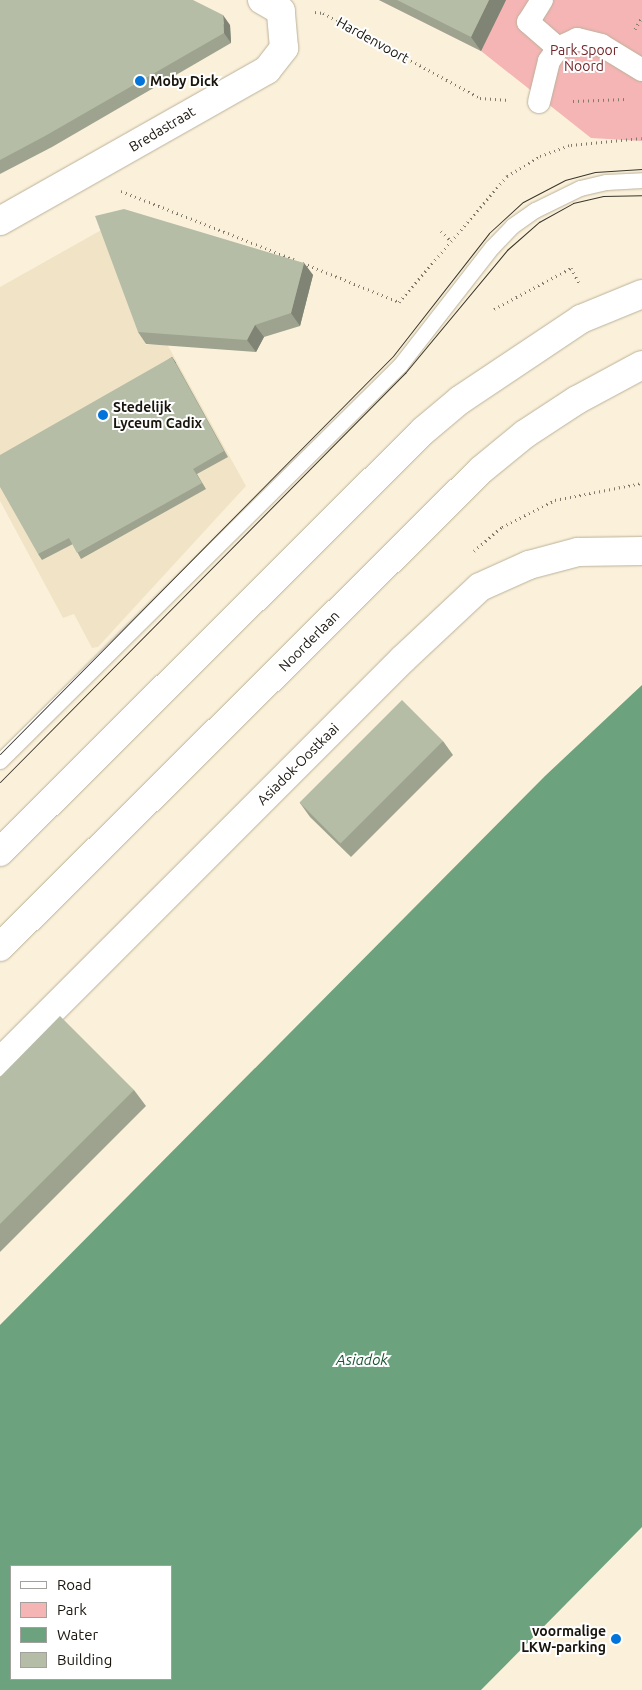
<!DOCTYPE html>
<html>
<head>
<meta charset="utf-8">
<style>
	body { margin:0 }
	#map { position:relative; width:642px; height:1690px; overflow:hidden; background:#fbf1da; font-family:Ubuntu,sans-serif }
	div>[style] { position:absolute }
	.built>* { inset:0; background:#f1e4c6 }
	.green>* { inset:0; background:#f4b5b4 }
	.water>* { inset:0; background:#6da27e }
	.path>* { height:3px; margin-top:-1.5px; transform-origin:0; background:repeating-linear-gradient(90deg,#827b6c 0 1px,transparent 0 5px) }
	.roads { filter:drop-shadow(0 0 1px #bbb19b) drop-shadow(0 0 1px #bbb19b) }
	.service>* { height:15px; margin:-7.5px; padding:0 7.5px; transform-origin:7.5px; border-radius:7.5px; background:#fff }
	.pedestrian>* { height:22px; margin:-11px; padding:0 11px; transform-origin:11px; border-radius:11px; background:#fff }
	.minor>* { height:28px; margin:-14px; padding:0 14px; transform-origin:14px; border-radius:14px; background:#fff }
	.secondary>* { height:28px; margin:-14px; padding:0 14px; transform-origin:14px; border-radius:14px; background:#fff }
	.tram>* { height:1px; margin:-0.5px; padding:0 0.5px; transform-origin:0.5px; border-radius:0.5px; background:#3a362b }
	.wall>* { inset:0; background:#9da38f }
	.shaded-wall>* { inset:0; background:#7f8474; transform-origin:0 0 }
	.building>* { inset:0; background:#b6bda6; transform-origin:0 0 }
	.dots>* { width:14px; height:14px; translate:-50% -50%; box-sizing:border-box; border:2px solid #fff; border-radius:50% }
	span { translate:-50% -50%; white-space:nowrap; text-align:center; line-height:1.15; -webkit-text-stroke:4px #fff; paint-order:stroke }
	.street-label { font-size:14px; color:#19150d }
	.park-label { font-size:14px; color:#74272b }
	.poi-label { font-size:14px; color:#19150d; font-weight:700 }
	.left { translate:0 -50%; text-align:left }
	.right { translate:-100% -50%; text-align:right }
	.water-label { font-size:15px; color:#1a5734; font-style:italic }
	.legend { position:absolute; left:10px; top:1565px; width:162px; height:115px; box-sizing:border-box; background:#fff; border:1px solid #a3a19e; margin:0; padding:6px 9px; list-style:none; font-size:15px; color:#19150d }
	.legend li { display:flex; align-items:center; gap:10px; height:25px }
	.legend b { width:25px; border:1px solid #a3a19e }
</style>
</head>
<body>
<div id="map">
	<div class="built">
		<div style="clip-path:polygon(103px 229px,146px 345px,167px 344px,246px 486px,98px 647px,92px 648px,74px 614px,63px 618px,0 501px,0 287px)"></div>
	</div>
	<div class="green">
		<div style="clip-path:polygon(379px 0,642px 0,642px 141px,591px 138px,481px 51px)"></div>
	</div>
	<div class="water">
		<div style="clip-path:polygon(evenodd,642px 685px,642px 1527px,481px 1690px,0 1690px,0 1325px,545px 776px,642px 685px,11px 1566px,171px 1566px,171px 1679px,11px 1679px,11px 1566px)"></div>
	</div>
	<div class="path">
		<div style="left:315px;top:12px;width:8px;rotate:7deg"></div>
		<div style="left:323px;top:13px;width:179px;rotate:28.4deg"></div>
		<div style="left:480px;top:98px;width:29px;rotate:4deg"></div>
		<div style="left:635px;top:29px;width:14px;rotate:-60deg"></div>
		<div style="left:573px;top:101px;width:53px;rotate:-2.2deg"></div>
		<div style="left:121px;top:191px;width:187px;rotate:21.6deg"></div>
		<div style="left:441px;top:231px;width:14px;rotate:45deg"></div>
		<div style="left:303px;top:263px;width:104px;rotate:22.1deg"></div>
		<div style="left:399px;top:302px;width:166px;rotate:-49.4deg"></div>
		<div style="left:507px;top:176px;width:39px;rotate:-31deg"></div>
		<div style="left:540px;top:156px;width:33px;rotate:-20deg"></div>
		<div style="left:571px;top:145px;width:71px;rotate:-5.6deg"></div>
		<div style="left:494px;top:309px;width:87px;rotate:-28deg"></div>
		<div style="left:571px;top:268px;width:17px;rotate:62deg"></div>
		<div style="left:474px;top:551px;width:37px;rotate:-41deg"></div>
		<div style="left:502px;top:527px;width:59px;rotate:-27deg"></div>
		<div style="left:555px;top:500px;width:89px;rotate:-11.1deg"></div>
	</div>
	<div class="roads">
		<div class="service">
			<div style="left:0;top:761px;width:563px;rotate:-44.71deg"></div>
			<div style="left:400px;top:365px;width:150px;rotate:-52.1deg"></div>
			<div style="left:492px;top:247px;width:29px;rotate:-46deg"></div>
			<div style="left:512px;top:226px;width:28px;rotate:-35deg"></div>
			<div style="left:535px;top:210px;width:50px;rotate:-26.1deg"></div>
			<div style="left:580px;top:188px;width:27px;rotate:-13deg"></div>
			<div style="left:606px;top:182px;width:36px;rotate:-3deg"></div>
		</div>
		<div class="pedestrian">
			<div style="left:542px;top:0;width:26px;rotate:122deg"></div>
			<div style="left:528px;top:22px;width:40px;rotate:41deg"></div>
			<div style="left:539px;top:102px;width:42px;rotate:-76.3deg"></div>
			<div style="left:549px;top:61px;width:16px;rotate:-55deg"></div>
			<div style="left:558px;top:48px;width:21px;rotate:-25deg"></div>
			<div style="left:577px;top:39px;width:25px;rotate:14deg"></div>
			<div style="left:601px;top:45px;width:48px;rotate:31.4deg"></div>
		</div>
		<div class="minor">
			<div style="left:0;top:221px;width:307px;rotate:-29.5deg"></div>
			<div style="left:267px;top:70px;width:28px;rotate:-52deg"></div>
			<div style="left:284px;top:48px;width:37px;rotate:-95deg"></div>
			<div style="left:281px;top:11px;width:22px;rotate:-150deg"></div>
			<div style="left:0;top:1062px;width:570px;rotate:-45deg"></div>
			<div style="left:403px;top:659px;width:105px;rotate:-43.1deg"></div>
			<div style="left:480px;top:587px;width:54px;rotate:-24.2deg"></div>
			<div style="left:529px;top:565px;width:51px;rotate:-14.9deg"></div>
			<div style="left:578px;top:552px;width:64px;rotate:-0.9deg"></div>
		</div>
		<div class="secondary">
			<div style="left:0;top:852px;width:597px;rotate:-44.86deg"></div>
			<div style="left:423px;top:431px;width:48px;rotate:-40deg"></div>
			<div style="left:460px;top:400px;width:146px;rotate:-33.8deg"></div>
			<div style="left:581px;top:319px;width:66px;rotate:-22.3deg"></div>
			<div style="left:0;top:947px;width:677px;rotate:-44.76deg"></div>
			<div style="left:481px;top:470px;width:57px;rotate:-39.3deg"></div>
			<div style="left:525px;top:434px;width:62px;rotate:-33.2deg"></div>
			<div style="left:577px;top:400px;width:74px;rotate:-28.3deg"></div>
		</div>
	</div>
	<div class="tram">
		<div style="left:0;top:754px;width:559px;rotate:-45.36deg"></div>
		<div style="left:393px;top:356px;width:156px;rotate:-52deg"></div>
		<div style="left:489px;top:233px;width:46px;rotate:-42.4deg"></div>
		<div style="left:523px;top:202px;width:47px;rotate:-27.6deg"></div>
		<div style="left:565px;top:180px;width:31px;rotate:-15deg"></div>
		<div style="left:595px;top:172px;width:47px;rotate:-3.7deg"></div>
		<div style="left:0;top:782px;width:576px;rotate:-45.28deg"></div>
		<div style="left:405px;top:373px;width:160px;rotate:-50.3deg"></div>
		<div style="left:507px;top:250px;width:43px;rotate:-41.2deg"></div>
		<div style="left:539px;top:222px;width:39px;rotate:-29deg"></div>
		<div style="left:573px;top:203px;width:31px;rotate:-13deg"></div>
		<div style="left:603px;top:196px;width:39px;rotate:-1deg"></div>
	</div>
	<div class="wall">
		<div style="clip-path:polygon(0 0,230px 25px,231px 43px,52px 147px,0 174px)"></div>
		<div style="clip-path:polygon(379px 0,506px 0,481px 51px)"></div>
		<div style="clip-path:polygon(304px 263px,313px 275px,300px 326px,264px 337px,256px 352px,146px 344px,138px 332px)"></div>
		<div style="clip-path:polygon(172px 357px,176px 363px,228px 457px,197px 474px,206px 489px,81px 559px,73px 544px,42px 560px,38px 554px)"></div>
		<div style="clip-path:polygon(443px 741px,453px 755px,351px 857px,310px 817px,300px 803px)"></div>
		<div style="clip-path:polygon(0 1077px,134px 1090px,146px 1106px,0 1252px)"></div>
	</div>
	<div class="shaded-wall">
		<div style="clip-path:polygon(489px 0,506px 0,481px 51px,471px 37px)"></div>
		<div style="clip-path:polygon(223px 15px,230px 25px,231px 43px,224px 33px)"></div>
		<div style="clip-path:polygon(304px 263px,313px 275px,300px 326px,291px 313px)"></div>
		<div style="clip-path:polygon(255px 325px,264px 337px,256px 352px,247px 340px)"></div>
		<div style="left:172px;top:357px;width:7px;height:107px;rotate:56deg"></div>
	</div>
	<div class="building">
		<div style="clip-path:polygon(0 0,193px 0,223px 15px,224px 33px,45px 136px,0 160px)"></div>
		<div style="clip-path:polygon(397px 0,489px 0,471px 37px)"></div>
		<div style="clip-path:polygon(124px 209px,304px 263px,291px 313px,255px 325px,247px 340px,138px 332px,95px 216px)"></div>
		<div style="clip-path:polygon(172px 357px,224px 451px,193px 469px,202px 483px,77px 553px,69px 538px,38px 554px,0 487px,0 455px)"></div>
		<div style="left:402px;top:700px;width:58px;height:145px;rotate:45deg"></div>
		<div style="clip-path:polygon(60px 1016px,134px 1090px,0 1224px,0 1077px)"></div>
	</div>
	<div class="dots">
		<div style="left:140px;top:81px;background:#0173da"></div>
		<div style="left:103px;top:415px;background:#0173da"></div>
		<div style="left:616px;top:1639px;background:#0173da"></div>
	</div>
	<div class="street-label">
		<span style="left:373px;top:40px;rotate:29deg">Hardenvoort</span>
		<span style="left:162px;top:129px;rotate:-31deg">Bredastraat</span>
		<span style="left:309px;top:641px;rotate:-45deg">Noorderlaan</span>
		<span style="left:298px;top:764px;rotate:-45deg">Asiadok-Oostkaai</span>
	</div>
	<div class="park-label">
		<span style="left:584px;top:58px">Park Spoor<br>Noord</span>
	</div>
	<div class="poi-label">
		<span class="left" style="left:150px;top:81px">Moby Dick</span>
		<span class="left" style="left:113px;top:415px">Stedelijk<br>Lyceum Cadix</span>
		<span class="right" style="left:606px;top:1639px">voormalige<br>LKW-parking</span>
	</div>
	<div class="water-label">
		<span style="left:362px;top:1360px">Asiadok</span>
	</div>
	<ul class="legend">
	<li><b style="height:6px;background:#fff"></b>Road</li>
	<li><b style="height:14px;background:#f4b5b4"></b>Park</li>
	<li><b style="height:14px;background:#6da27e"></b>Water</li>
	<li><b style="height:14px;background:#b6bda6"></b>Building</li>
	</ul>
</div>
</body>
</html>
